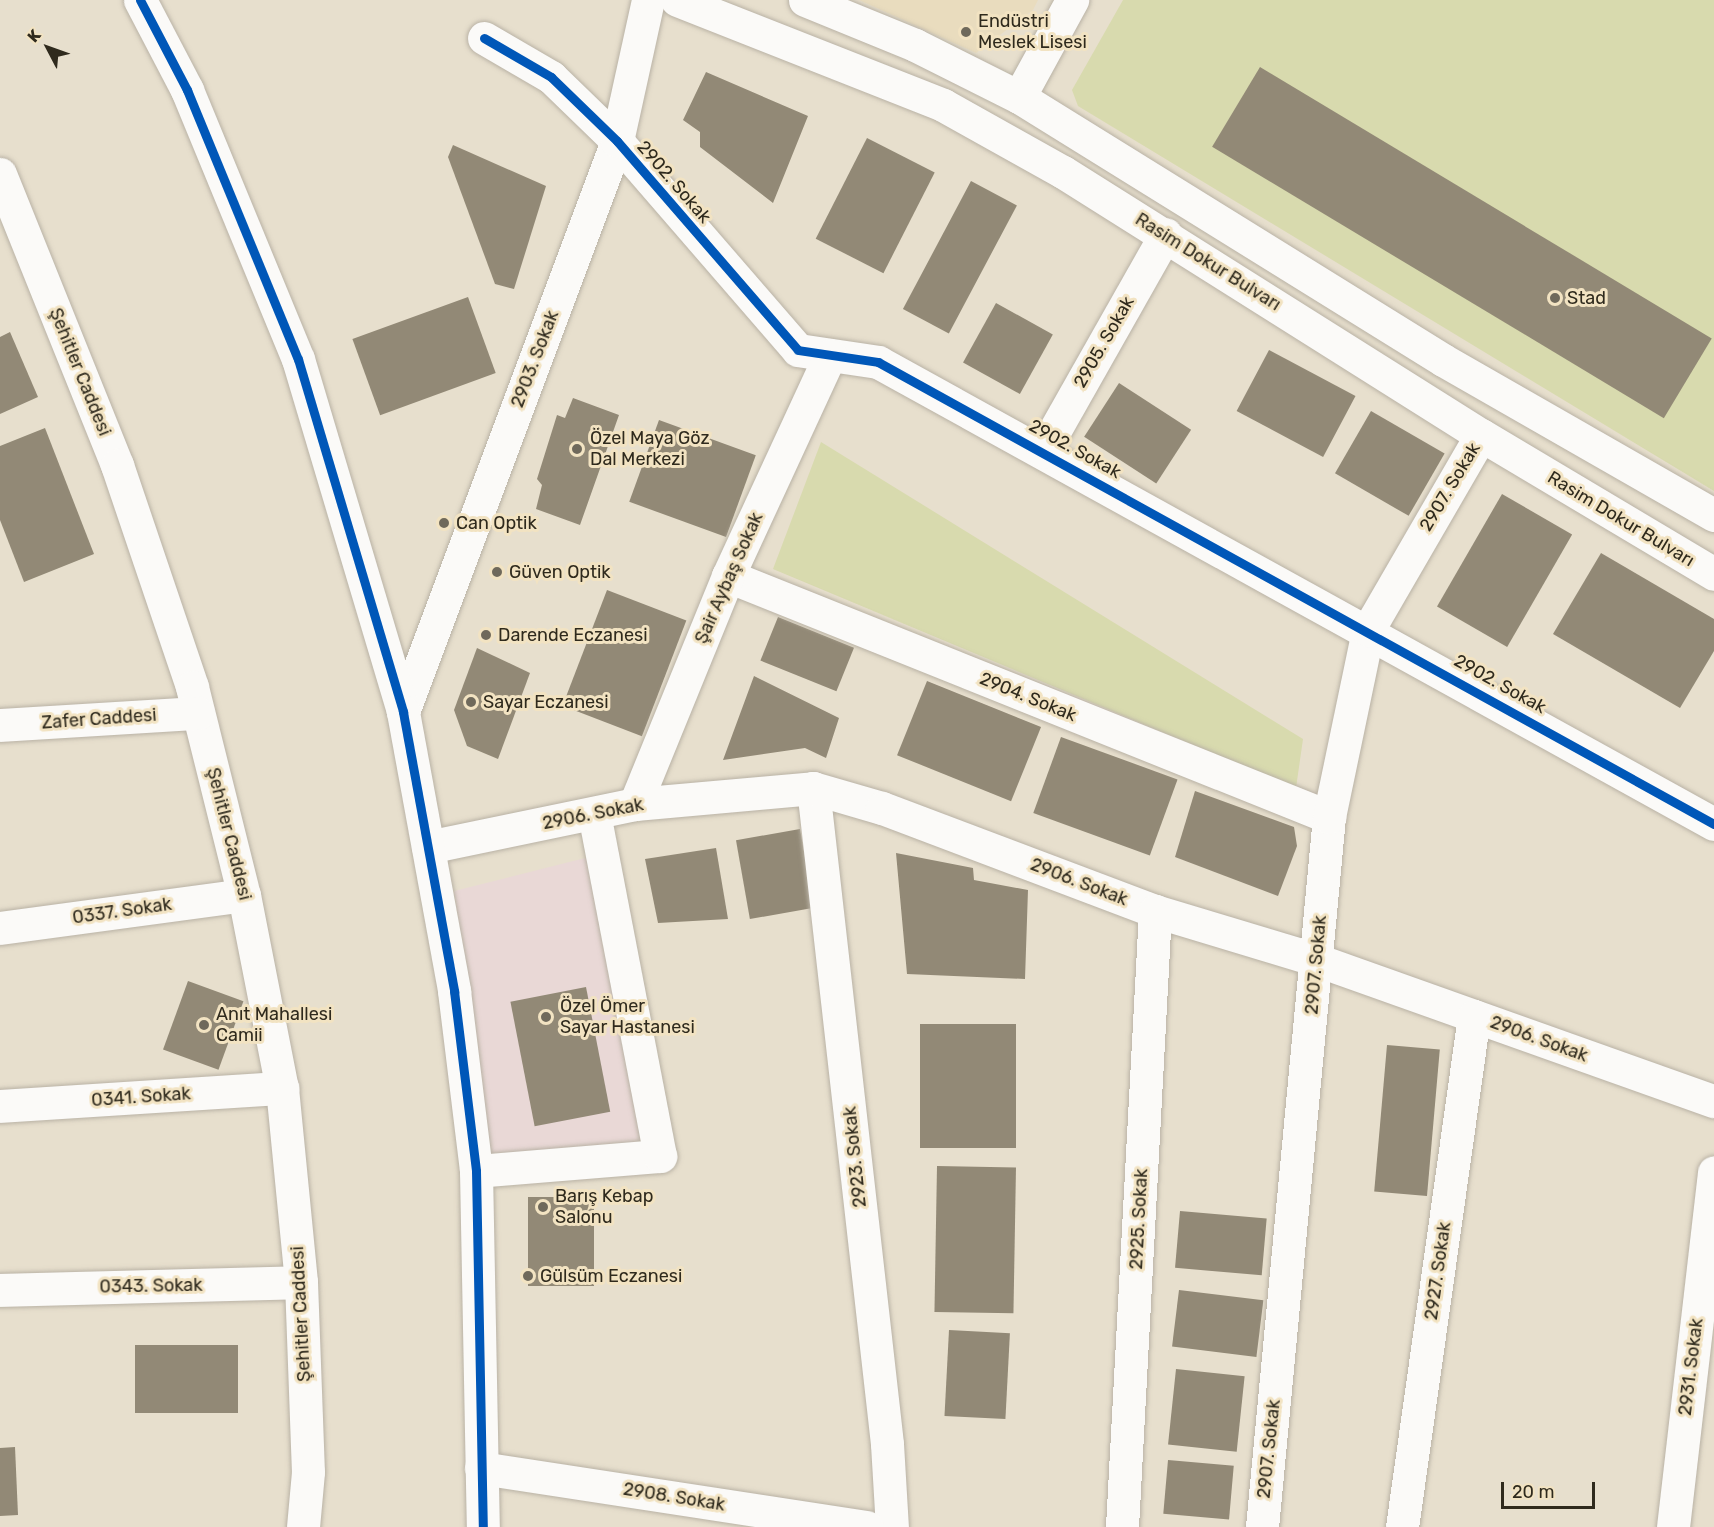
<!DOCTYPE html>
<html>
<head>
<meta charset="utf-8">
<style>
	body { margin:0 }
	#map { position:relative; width:1714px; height:1527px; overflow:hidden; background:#e7dfcd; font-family:Rubik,sans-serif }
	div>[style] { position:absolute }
	.built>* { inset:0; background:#e9dcbe }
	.medical>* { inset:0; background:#e9d8d6 }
	.green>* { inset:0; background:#d8daae }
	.building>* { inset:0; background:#928976; transform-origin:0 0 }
	.roads { filter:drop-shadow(0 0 2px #b9b2a5) drop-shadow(0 0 2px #b9b2a5) }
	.minor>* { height:33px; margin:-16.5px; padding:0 16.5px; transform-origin:16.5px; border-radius:16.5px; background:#fbfaf8 }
	.tertiary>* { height:33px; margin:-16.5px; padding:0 16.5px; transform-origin:16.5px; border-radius:16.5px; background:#fbfaf8 }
	.secondary>* { height:33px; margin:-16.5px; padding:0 16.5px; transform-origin:16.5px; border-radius:16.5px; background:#fbfaf8 }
	.cycleway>* { height:9px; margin:-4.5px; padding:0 4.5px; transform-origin:4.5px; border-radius:4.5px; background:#0057b8 }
	.dots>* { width:16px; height:16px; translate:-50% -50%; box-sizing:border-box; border:3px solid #f2e3c2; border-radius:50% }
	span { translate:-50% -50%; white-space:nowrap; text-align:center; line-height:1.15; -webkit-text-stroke:6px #f2e3c2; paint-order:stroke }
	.poi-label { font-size:18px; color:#2f2a1d }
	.left { translate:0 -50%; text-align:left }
	.street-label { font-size:18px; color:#2f2a1d }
	.north { position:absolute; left:18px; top:18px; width:60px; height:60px; -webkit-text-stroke:4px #f2e3c2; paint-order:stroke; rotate:311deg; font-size:16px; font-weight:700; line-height:24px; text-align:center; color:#2f2a1d }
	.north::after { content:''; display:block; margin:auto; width:21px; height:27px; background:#2f2a1d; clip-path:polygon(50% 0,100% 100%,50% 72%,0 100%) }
	.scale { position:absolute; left:1501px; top:1482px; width:94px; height:27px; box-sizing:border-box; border:3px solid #2f2a1d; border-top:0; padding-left:8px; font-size:18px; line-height:21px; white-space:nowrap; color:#2f2a1d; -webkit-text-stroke:4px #f2e3c2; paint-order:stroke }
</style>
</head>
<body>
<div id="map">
	<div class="built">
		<div style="clip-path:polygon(859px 0,1038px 0,1033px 10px,976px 53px)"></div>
	</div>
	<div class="medical">
		<div style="clip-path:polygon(589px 857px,646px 1143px,490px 1154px,454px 891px)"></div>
	</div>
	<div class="green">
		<div style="clip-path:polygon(1123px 0,1714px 0,1714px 491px,1078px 106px,1072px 90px)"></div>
		<div style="clip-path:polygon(821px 442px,1303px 739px,1296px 788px,773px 569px)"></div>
	</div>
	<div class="building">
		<div style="left:1260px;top:67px;width:527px;height:93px;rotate:31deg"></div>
		<div style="clip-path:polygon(706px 72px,808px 116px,773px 203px,700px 147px,700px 132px,683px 120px)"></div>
		<div style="left:867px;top:138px;width:76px;height:113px;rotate:27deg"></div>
		<div style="clip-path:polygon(453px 145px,546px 186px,514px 289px,495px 284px,448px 157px)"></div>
		<div style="left:971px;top:181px;width:52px;height:145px;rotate:28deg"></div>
		<div style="left:468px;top:297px;width:81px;height:123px;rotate:70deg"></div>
		<div style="left:996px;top:303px;width:65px;height:68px;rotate:29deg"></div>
		<div style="clip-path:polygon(10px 332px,38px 397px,0 414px,0 337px)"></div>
		<div style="left:1269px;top:350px;width:98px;height:69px;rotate:28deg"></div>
		<div style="left:1119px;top:383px;width:86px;height:64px;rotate:33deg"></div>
		<div style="clip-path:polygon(573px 398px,619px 415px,580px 525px,536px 509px,542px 485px,537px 479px,557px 415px,565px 418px)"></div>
		<div style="left:1371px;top:411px;width:85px;height:72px;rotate:30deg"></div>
		<div style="left:659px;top:420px;width:103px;height:87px;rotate:20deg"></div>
		<div style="clip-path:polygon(45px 428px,94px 554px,24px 582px,0 520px,0 446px)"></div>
		<div style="left:1502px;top:494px;width:81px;height:130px;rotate:30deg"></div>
		<div style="clip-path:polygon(1601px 553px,1714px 619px,1714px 651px,1680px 708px,1553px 634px)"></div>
		<div style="left:607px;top:590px;width:85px;height:124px;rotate:21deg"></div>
		<div style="left:778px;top:617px;width:82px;height:47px;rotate:22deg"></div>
		<div style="clip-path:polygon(477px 648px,530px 673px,498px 759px,467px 746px,454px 710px)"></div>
		<div style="clip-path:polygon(754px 676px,839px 718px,826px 758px,805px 748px,723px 760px)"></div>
		<div style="left:927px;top:681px;width:123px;height:80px;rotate:22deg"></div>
		<div style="left:1061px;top:737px;width:124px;height:81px;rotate:20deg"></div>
		<div style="clip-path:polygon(1195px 791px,1294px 827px,1297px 846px,1278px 896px,1175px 857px)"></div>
		<div style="left:800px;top:829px;width:80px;height:65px;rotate:80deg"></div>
		<div style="clip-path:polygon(716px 848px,728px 919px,658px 923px,645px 859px)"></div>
		<div style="clip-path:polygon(896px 853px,973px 868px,974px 880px,1028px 890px,1025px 979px,907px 974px)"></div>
		<div style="left:188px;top:981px;width:59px;height:73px;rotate:20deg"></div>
		<div style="left:586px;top:987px;width:127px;height:77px;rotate:79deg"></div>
		<div style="left:1016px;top:1024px;width:124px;height:96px;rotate:90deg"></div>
		<div style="left:1387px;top:1045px;width:53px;height:147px;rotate:5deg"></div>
		<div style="left:937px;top:1166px;width:79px;height:146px;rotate:1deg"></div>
		<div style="left:528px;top:1197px;width:66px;height:89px"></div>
		<div style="left:1180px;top:1211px;width:87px;height:57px;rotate:5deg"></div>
		<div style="left:1179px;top:1290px;width:85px;height:57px;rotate:7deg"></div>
		<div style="left:949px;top:1330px;width:61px;height:86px;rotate:3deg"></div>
		<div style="left:238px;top:1345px;width:68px;height:103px;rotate:90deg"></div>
		<div style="left:1176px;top:1369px;width:69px;height:76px;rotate:6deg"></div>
		<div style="clip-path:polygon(15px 1447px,18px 1515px,0 1516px,0 1448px)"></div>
		<div style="left:1168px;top:1460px;width:66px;height:54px;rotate:5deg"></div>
	</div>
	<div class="roads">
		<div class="minor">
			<div style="left:484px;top:38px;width:78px;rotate:30.2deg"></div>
			<div style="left:551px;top:77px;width:92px;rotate:44.1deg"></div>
			<div style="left:617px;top:141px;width:276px;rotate:49.1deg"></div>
			<div style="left:798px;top:350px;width:81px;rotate:8.5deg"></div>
			<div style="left:878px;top:362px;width:955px;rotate:28.93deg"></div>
			<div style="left:1043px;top:451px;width:249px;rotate:-60.5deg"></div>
			<div style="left:728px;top:576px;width:648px;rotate:21.85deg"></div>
			<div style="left:403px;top:712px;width:610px;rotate:-69.45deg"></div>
			<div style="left:617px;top:141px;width:144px;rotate:-77.6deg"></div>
			<div style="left:813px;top:788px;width:660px;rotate:83.56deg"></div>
			<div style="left:887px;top:1444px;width:83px;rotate:86.6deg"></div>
			<div style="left:635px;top:804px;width:246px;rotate:-67.8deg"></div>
			<div style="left:728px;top:576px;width:243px;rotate:-65.2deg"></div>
			<div style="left:428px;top:847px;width:211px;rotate:-11.7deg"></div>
			<div style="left:635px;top:804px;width:179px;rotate:-5.1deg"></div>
			<div style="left:813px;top:788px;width:72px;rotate:16.2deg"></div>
			<div style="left:882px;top:808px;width:292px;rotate:20.7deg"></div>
			<div style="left:1155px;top:911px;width:169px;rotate:16.8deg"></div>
			<div style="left:1317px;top:960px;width:421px;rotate:19.6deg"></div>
			<div style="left:0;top:928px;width:246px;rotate:-7.7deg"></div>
			<div style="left:0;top:1106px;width:283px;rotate:-3.7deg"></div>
			<div style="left:476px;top:1171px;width:185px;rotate:-4.7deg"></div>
			<div style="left:660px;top:1156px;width:349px;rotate:-100.9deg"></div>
			<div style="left:0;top:1290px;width:301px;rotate:-1.5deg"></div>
			<div style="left:481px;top:1468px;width:390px;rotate:8.7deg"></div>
			<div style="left:1122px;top:1527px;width:617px;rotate:-86.93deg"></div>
			<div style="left:1402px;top:1527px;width:516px;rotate:-81.98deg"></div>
			<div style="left:1673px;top:1527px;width:357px;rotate:-83.4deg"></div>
		</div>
		<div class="tertiary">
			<div style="left:140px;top:0;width:102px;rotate:62.4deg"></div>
			<div style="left:187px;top:90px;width:291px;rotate:67.6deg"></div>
			<div style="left:298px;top:359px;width:368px;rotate:73.4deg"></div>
			<div style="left:403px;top:712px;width:284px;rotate:79.6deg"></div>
			<div style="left:454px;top:991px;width:181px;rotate:83deg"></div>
			<div style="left:476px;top:1171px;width:356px;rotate:88.9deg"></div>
			<div style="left:1019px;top:97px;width:111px;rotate:-61.3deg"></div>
			<div style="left:0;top:174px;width:314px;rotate:68.1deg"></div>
			<div style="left:117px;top:465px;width:234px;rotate:71.3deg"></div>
			<div style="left:192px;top:687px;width:214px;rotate:76deg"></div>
			<div style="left:244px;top:895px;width:197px;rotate:78.9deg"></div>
			<div style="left:282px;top:1088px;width:195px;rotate:84.4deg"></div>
			<div style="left:301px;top:1282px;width:190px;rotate:87.9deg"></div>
			<div style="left:308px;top:1472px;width:55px;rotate:95.2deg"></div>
			<div style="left:0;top:725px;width:198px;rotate:-3.5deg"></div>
			<div style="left:1262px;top:1527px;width:713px;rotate:-84.61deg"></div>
			<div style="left:1329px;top:817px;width:191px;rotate:-78.2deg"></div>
			<div style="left:1368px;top:630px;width:225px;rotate:-59.9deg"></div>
		</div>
		<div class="secondary">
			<div style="left:677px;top:0;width:286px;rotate:21.5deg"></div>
			<div style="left:943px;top:105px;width:137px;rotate:29.2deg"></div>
			<div style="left:1063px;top:172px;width:494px;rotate:32.2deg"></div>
			<div style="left:1481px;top:435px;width:271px;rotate:30.8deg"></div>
			<div style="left:805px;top:0;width:119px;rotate:22.2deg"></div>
			<div style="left:915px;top:45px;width:116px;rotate:26.6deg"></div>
			<div style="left:1019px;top:97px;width:499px;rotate:31.8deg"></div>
			<div style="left:1443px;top:360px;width:312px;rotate:29.8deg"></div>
		</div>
	</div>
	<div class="cycleway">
		<div style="left:140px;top:0;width:102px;rotate:62.4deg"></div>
		<div style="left:187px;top:90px;width:291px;rotate:67.6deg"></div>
		<div style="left:298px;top:359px;width:368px;rotate:73.4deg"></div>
		<div style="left:403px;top:712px;width:284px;rotate:79.6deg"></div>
		<div style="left:454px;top:991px;width:181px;rotate:83deg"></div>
		<div style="left:476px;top:1171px;width:356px;rotate:88.9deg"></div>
		<div style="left:484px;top:38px;width:78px;rotate:30.2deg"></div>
		<div style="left:551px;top:77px;width:92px;rotate:44.1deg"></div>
		<div style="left:617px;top:141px;width:276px;rotate:49.1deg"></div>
		<div style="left:798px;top:350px;width:81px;rotate:8.5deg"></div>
		<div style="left:878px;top:362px;width:955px;rotate:28.93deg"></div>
	</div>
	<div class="dots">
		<div style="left:966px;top:32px;background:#6f695b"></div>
		<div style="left:1555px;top:298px;background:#6f695b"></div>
		<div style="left:577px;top:449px;background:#6f695b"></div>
		<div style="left:444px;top:523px;background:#6f695b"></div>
		<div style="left:497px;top:572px;background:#6f695b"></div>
		<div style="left:486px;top:635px;background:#6f695b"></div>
		<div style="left:471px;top:702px;background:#6f695b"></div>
		<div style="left:546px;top:1017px;background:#6f695b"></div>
		<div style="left:204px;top:1025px;background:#6f695b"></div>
		<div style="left:543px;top:1207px;background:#6f695b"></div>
		<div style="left:528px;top:1276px;background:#6f695b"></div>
	</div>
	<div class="poi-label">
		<span class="left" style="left:978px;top:32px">Endüstri<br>Meslek Lisesi</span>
		<span class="left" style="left:1567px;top:298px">Stad</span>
		<span class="left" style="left:590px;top:449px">Özel Maya Göz<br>Dal Merkezi</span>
		<span class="left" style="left:456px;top:523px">Can Optik</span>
		<span class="left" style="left:509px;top:572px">Güven Optik</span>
		<span class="left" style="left:498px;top:635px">Darende Eczanesi</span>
		<span class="left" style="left:483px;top:702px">Sayar Eczanesi</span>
		<span class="left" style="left:560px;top:1017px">Özel Ömer<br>Sayar Hastanesi</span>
		<span class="left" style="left:216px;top:1025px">Anıt Mahallesi<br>Camii</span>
		<span class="left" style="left:555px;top:1207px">Barış Kebap<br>Salonu</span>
		<span class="left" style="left:540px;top:1276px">Gülsüm Eczanesi</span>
	</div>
	<div class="street-label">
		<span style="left:674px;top:182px;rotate:49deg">2902. Sokak</span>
		<span style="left:1208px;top:262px;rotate:32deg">Rasim Dokur Bulvarı</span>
		<span style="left:1104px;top:342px;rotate:-60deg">2905. Sokak</span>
		<span style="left:535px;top:359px;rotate:-69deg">2903. Sokak</span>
		<span style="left:80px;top:372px;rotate:68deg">Şehitler Caddesi</span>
		<span style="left:1075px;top:449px;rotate:29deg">2902. Sokak</span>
		<span style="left:1450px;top:487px;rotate:-59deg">2907. Sokak</span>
		<span style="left:1621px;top:519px;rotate:31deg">Rasim Dokur Bulvarı</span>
		<span style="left:729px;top:578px;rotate:-66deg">Şair Aybaş Sokak</span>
		<span style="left:1500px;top:684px;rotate:29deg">2902. Sokak</span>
		<span style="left:1028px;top:697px;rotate:22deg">2904. Sokak</span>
		<span style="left:99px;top:719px;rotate:-4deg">Zafer Caddesi</span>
		<span style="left:593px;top:814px;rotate:-11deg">2906. Sokak</span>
		<span style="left:229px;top:834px;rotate:76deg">Şehitler Caddesi</span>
		<span style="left:1079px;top:882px;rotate:21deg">2906. Sokak</span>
		<span style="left:122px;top:911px;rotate:-8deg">0337. Sokak</span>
		<span style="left:1316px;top:965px;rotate:-85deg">2907. Sokak</span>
		<span style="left:1539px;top:1039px;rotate:20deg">2906. Sokak</span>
		<span style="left:141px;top:1097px;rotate:-4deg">0341. Sokak</span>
		<span style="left:855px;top:1157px;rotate:-96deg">2923. Sokak</span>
		<span style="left:1139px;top:1219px;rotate:-87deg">2925. Sokak</span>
		<span style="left:1438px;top:1271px;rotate:-82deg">2927. Sokak</span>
		<span style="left:151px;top:1286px;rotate:-1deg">0343. Sokak</span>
		<span style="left:301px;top:1314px;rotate:-93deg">Şehitler Caddesi</span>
		<span style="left:1691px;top:1367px;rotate:-83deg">2931. Sokak</span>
		<span style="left:1269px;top:1449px;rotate:-84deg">2907. Sokak</span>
		<span style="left:674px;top:1497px;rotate:9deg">2908. Sokak</span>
	</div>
	<div class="north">K</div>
	<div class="scale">20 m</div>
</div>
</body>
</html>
